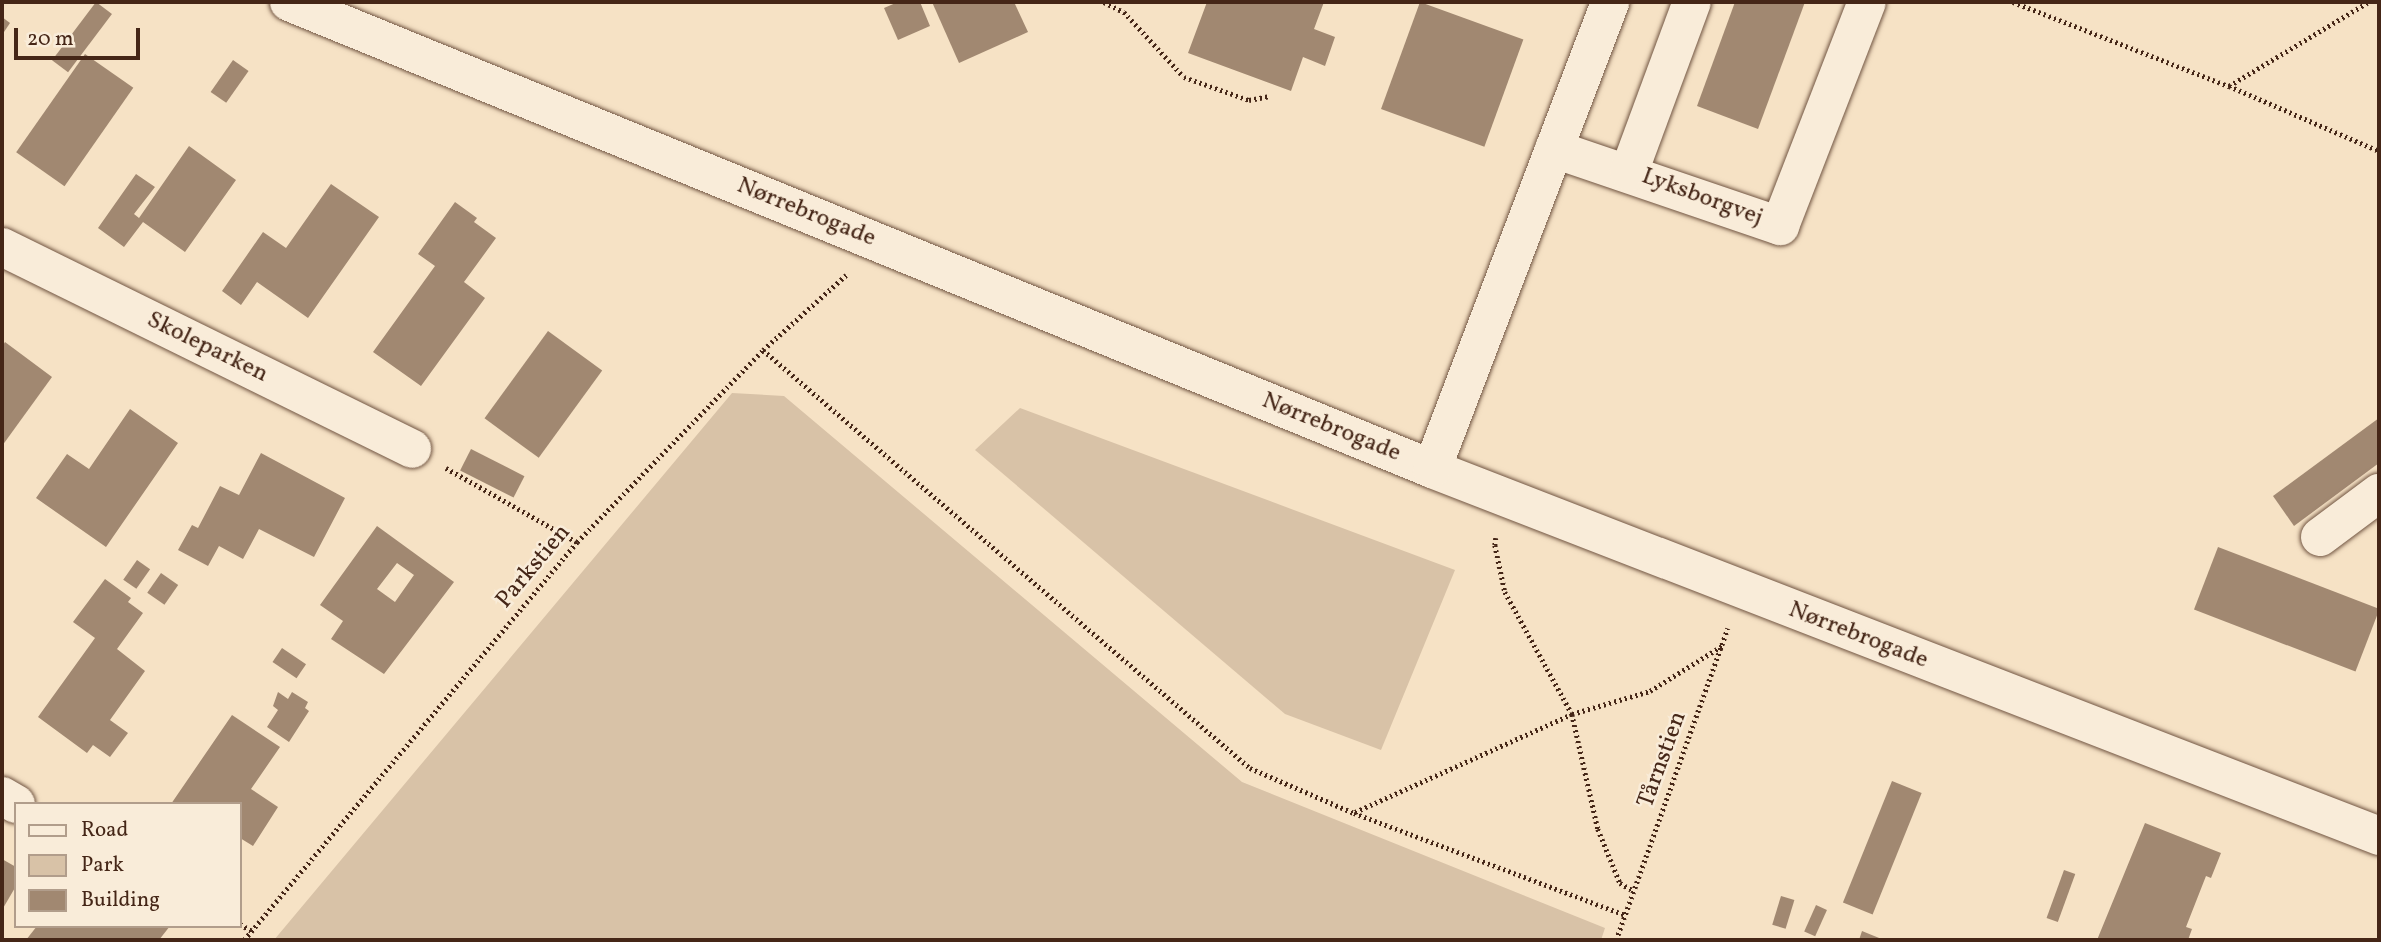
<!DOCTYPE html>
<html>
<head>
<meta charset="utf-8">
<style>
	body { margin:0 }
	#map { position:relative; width:2381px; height:942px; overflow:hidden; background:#f6e2c5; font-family:Vollkorn,serif }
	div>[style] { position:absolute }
	.green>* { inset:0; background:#d8c2a7 }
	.building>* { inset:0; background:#a18871; transform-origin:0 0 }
	.path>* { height:4.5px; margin-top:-2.25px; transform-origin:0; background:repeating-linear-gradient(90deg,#452617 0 2px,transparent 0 5.5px) }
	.roads { filter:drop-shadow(0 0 2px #715542) drop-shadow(0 0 2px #715542) }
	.minor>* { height:38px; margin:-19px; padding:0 19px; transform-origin:19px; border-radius:19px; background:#f9ecd9 }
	span { translate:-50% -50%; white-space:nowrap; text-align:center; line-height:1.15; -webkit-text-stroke:5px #f9ecd9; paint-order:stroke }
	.street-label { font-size:24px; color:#452617 }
	.frame { position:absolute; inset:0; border:4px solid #452617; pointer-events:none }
	.legend { position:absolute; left:14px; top:802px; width:228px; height:126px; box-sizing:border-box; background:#f9ecd9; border:2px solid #b19d8b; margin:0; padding:9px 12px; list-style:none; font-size:21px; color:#452617 }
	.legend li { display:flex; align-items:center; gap:14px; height:35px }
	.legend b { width:35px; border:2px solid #b19d8b }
	.scale { position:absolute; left:14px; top:28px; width:126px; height:32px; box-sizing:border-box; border:4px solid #452617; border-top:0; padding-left:9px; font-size:21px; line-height:24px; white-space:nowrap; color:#452617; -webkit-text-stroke:5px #f9ecd9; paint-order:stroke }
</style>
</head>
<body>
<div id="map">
	<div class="green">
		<div style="clip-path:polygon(732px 393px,784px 396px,1242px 782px,1605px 928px,1601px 940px,274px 940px)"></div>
		<div style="clip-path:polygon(1020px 408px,1455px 570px,1381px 750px,1285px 714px,975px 450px)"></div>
	</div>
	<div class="building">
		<div style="left:96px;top:2px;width:20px;height:73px;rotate:37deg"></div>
		<div style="clip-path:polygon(898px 2px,920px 2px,930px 26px,898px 40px,884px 8px)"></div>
		<div style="clip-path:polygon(932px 2px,1014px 2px,1028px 32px,959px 63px)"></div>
		<div style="clip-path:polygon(1207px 2px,1324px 2px,1314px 29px,1335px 37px,1325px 66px,1303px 57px,1291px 91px,1188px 53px)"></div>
		<div style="left:1420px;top:2px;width:110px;height:114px;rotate:20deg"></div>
		<div style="clip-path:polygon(1735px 2px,1805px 2px,1758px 129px,1697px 106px)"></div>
		<div style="clip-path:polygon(2px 17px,10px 23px,2px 35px)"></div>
		<div style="left:85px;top:54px;width:59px;height:120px;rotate:35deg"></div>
		<div style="left:233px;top:60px;width:19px;height:39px;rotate:35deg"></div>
		<div style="clip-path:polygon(189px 146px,236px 180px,185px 252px,143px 222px,124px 247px,98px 228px,136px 174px,155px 187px,134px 214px,139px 218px)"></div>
		<div style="clip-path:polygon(331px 184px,379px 217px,308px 318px,257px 282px,241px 305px,222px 291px,263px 232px,286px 248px)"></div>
		<div style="clip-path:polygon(455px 202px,477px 218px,474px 222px,496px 238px,464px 282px,485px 298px,421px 386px,373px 352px,435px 266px,418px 254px)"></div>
		<div style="left:548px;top:331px;width:67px;height:108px;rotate:36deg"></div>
		<div style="clip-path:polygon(5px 342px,52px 377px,2px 446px,2px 347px)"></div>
		<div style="clip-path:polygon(130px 409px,178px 443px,106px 547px,36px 498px,67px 454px,89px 469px)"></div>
		<div style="clip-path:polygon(2379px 418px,2379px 463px,2294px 526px,2273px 496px)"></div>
		<div style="left:471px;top:449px;width:60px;height:24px;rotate:27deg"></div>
		<div style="clip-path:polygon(261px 453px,345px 498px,314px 557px,259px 529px,243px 559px,219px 546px,208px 566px,178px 550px,192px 525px,198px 528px,220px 486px,239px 495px)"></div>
		<div style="clip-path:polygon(evenodd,377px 526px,454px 582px,384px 674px,331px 639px,343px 621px,320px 605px,377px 526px,397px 563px,414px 575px,395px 602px,377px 589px,397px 563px)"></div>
		<div style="left:2218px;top:547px;width:173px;height:67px;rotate:21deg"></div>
		<div style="left:137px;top:560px;width:16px;height:24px;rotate:35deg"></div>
		<div style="left:161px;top:573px;width:21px;height:24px;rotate:35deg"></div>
		<div style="clip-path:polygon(105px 579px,131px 598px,128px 602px,143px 613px,117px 649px,145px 671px,110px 720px,128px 733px,110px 757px,93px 745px,87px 753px,38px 717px,95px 638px,73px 622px)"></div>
		<div style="left:282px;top:648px;width:29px;height:17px;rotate:34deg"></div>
		<div style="clip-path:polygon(278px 692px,288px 699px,292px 692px,308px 702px,305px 708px,309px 711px,289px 742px,267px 727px,278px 710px,273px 706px)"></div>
		<div style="clip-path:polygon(232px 715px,280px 747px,251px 789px,278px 807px,253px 846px,240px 838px,240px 804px,171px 804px)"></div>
		<div style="left:1892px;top:781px;width:32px;height:131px;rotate:22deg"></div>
		<div style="clip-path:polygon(2145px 823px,2221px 853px,2211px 878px,2206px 876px,2186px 927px,2192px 929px,2188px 940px,2097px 940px)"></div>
		<div style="clip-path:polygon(2px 859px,16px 867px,16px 886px,2px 910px)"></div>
		<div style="left:2064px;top:870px;width:12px;height:51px;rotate:20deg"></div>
		<div style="left:1781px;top:896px;width:14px;height:30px;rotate:17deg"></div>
		<div style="left:1816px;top:905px;width:12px;height:29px;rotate:24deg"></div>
		<div style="clip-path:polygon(37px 926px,170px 926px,159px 940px,26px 940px)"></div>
		<div style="clip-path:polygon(1862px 931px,1884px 940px,1859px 940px)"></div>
	</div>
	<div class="path">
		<div style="left:1104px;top:2px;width:22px;rotate:27deg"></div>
		<div style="left:1124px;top:12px;width:88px;rotate:47.3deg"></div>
		<div style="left:1184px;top:77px;width:69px;rotate:19.5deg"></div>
		<div style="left:1249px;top:100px;width:20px;rotate:-11deg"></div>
		<div style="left:2013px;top:2px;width:232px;rotate:21.3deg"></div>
		<div style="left:2229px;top:86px;width:163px;rotate:23.4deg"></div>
		<div style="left:2229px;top:86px;width:162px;rotate:-31.1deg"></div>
		<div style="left:763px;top:350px;width:642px;rotate:40.64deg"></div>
		<div style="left:1250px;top:768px;width:113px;rotate:23.4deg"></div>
		<div style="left:1354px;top:813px;width:290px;rotate:20.6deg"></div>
		<div style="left:446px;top:468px;width:150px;rotate:29.5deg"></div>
		<div style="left:1496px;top:538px;width:7px;rotate:98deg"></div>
		<div style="left:1495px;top:545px;width:48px;rotate:78deg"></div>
		<div style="left:1505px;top:592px;width:139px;rotate:61.2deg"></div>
		<div style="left:1572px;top:714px;width:118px;rotate:77.3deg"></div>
		<div style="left:1598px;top:829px;width:58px;rotate:67.8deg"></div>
		<div style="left:1620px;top:883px;width:16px;rotate:30deg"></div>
		<div style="left:1355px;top:812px;width:238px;rotate:-24.3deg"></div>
		<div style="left:1572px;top:714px;width:81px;rotate:-16.4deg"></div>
		<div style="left:1650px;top:691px;width:85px;rotate:-32deg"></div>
		<div style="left:240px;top:924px;width:14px;rotate:30deg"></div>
		<div style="left:244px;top:940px;width:519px;rotate:-50.08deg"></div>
		<div style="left:577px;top:542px;width:267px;rotate:-45.9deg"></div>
		<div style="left:763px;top:350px;width:112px;rotate:-42.1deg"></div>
		<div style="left:1616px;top:940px;width:331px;rotate:-70.3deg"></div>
	</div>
	<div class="roads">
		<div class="minor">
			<div style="left:289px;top:2px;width:1235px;rotate:22.22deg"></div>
			<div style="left:1432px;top:469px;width:1016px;rotate:21.18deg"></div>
			<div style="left:1554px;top:149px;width:239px;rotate:18.8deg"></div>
			<div style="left:1780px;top:226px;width:240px;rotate:-68.8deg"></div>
			<div style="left:1629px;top:172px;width:181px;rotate:-69.7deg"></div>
			<div style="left:2px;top:247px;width:457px;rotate:26.2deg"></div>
			<div style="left:1432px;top:469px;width:500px;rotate:-69.1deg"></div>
			<div style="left:2320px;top:537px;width:74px;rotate:-36.7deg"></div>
			<div style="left:2px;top:796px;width:16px;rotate:30deg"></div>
		</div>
	</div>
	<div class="street-label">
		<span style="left:1702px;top:198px;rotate:20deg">Lyksborgvej</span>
		<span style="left:806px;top:213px;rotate:22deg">Nørrebrogade</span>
		<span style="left:207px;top:348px;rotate:26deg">Skoleparken</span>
		<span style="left:1331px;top:428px;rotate:22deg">Nørrebrogade</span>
		<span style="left:534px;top:567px;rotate:-50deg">Parkstien</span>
		<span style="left:1858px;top:636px;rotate:21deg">Nørrebrogade</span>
		<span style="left:1663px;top:760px;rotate:-70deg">Tårnstien</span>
	</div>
	<div class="frame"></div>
	<ul class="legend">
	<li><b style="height:9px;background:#f9ecd9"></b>Road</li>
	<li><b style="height:19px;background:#d8c2a7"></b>Park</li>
	<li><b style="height:19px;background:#a18871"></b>Building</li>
	</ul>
	<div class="scale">20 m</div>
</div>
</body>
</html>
